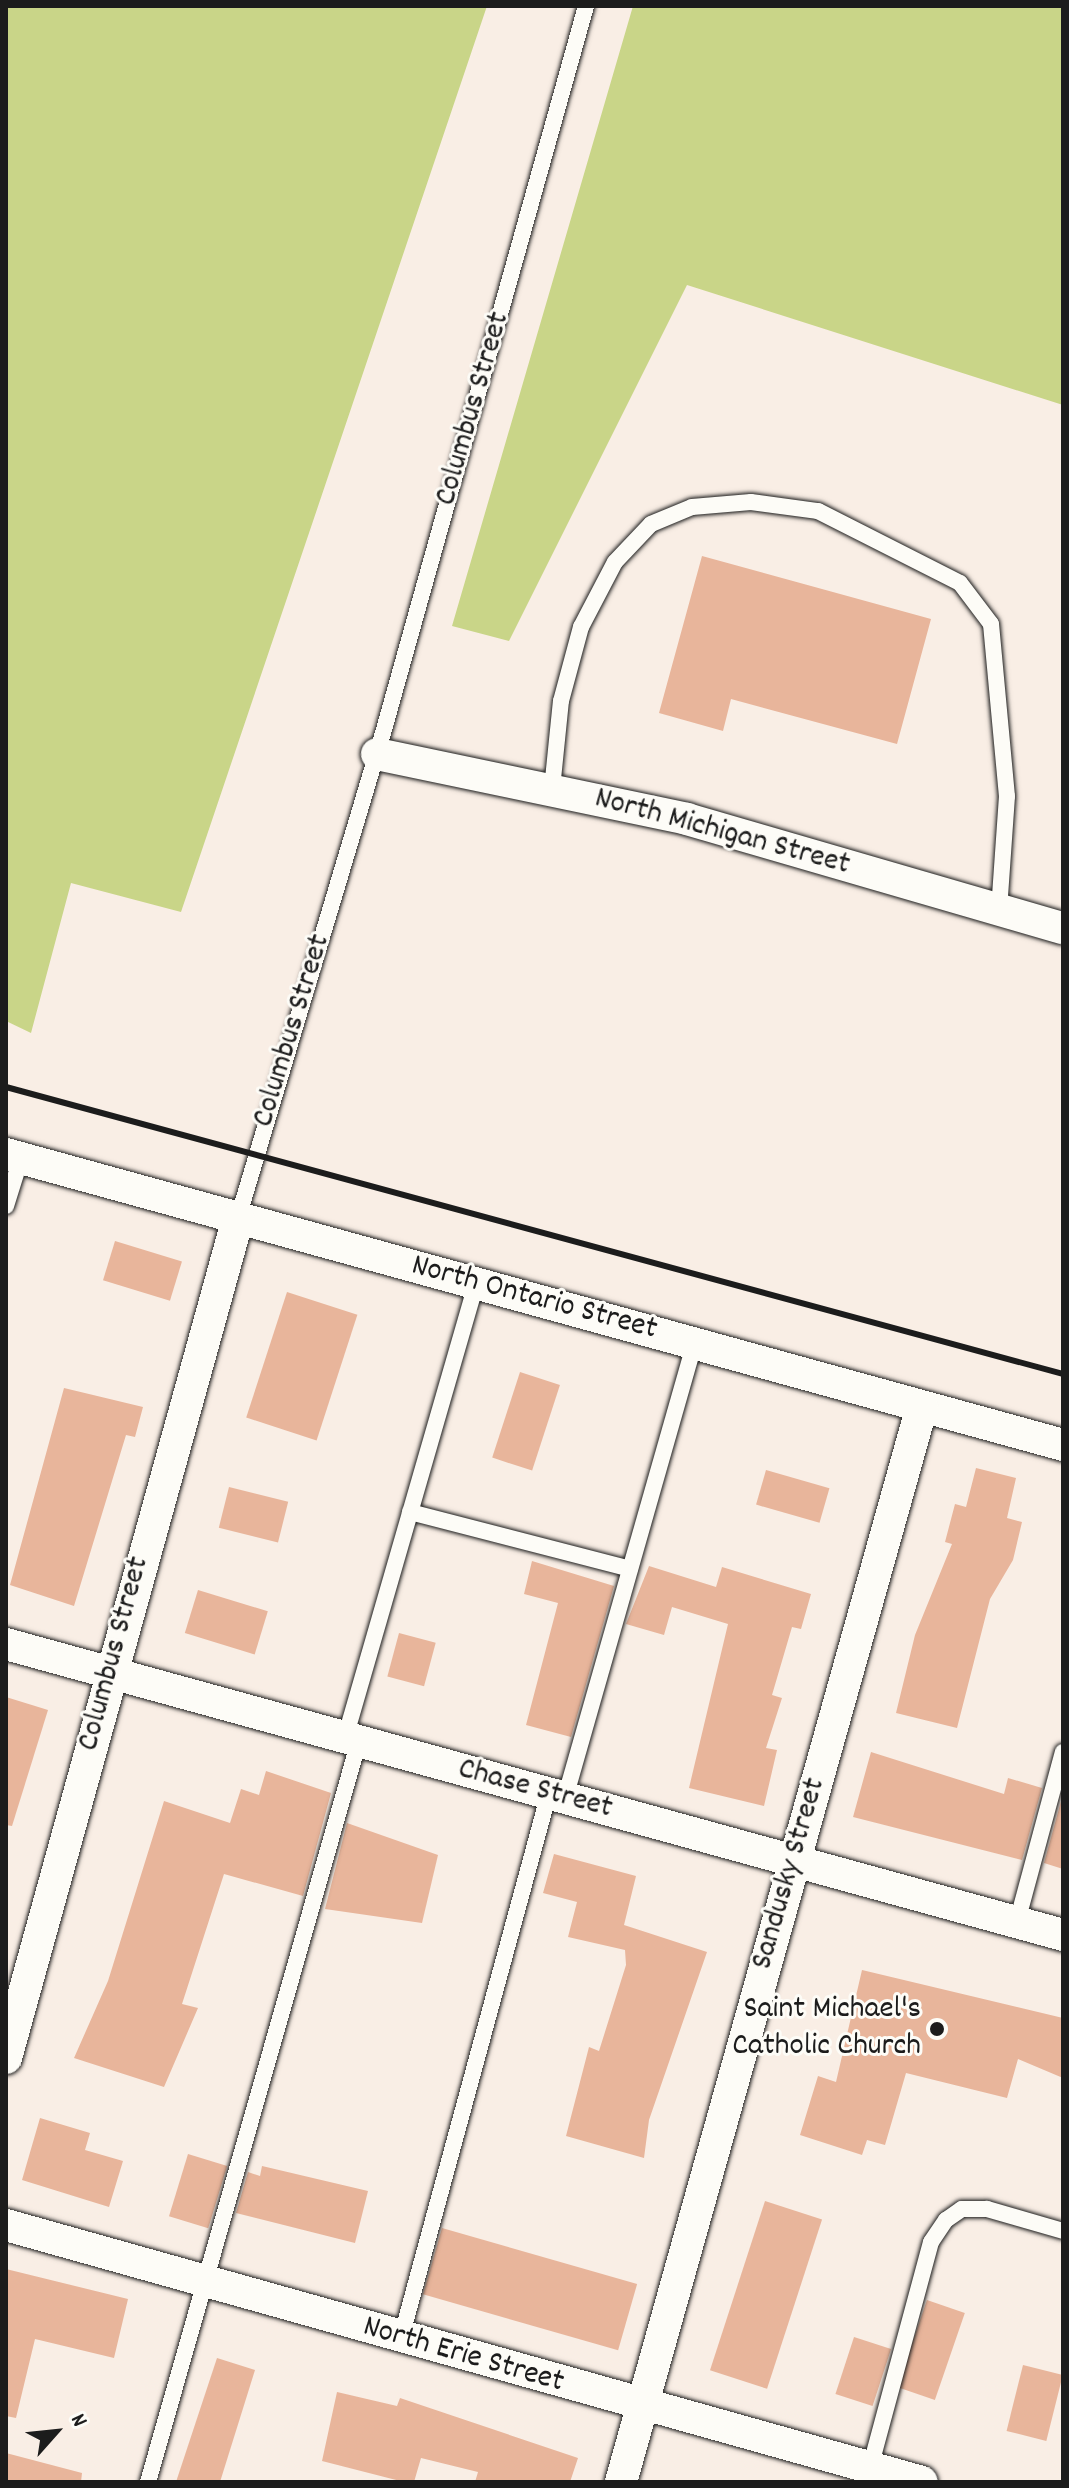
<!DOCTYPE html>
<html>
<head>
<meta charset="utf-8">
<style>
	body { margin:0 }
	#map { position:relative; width:1069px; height:2488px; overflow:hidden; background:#f9eee5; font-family:Dekko,sans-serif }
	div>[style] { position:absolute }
	.green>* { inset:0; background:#c9d588 }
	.building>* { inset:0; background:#e8b59b; transform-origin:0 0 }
	.roads { filter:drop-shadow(0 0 2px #1c1c1c) drop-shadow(0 0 2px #1c1c1c) }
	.service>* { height:16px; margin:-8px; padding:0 8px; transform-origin:8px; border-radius:8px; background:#fdfcf7 }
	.minor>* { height:32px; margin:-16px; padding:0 16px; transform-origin:16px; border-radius:16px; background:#fdfcf7 }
	.rail>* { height:6px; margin:-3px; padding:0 3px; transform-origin:3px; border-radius:3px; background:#1c1c1c }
	.dots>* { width:22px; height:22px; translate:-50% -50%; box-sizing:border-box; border:4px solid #fdfcf7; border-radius:50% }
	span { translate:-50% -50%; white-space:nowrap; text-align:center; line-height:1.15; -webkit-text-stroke:6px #fdfcf7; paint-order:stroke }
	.street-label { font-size:32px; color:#1c1c1c }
	.poi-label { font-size:32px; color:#1c1c1c }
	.right { translate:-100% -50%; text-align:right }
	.frame { position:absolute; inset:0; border:8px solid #1c1c1c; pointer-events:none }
	.north { position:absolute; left:16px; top:2392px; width:80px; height:80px; -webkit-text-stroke:6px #fdfcf7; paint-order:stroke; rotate:63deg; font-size:22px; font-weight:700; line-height:32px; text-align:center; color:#1c1c1c }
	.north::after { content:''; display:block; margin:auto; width:28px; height:36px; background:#1c1c1c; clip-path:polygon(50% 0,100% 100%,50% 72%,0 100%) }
</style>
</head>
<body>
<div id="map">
	<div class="green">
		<div style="clip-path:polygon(6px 6px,487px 6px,181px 912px,71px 883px,31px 1033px,6px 1021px)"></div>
		<div style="clip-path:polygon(633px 6px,1063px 6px,1063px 405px,687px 285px,509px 641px,452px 626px)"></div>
	</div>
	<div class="building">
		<div style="clip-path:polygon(702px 556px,931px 619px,897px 744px,731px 699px,723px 731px,659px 713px)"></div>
		<div style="left:115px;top:1241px;width:70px;height:41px;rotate:17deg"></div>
		<div style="left:287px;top:1292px;width:74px;height:132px;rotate:18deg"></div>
		<div style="left:520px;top:1372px;width:42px;height:90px;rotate:18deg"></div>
		<div style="clip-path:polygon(64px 1388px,143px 1407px,135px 1437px,126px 1435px,74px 1606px,10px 1585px)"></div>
		<div style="clip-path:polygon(976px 1468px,1016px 1478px,1007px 1518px,1022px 1522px,1013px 1560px,990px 1599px,957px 1728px,896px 1713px,915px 1635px,952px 1544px,945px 1542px,955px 1504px,966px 1507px)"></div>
		<div style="left:766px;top:1470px;width:66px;height:36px;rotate:16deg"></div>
		<div style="left:229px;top:1487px;width:61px;height:42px;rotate:14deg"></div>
		<div style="clip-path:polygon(532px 1561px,614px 1586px,571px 1737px,526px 1725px,558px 1603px,524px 1594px)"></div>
		<div style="clip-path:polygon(649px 1566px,716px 1587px,722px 1567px,811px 1594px,801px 1629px,792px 1627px,772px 1695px,782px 1698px,766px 1748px,777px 1750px,764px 1806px,689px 1788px,728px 1624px,672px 1607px,664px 1635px,626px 1624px)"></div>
		<div style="left:198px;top:1590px;width:73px;height:45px;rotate:17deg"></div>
		<div style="left:399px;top:1633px;width:38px;height:45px;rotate:15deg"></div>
		<div style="clip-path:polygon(6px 1697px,48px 1710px,12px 1826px,6px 1825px)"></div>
		<div style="clip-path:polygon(871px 1752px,1004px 1794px,1008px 1778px,1042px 1788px,1022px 1860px,853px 1817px)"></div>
		<div style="clip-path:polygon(266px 1771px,331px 1793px,303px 1896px,224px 1874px,182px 2004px,198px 2008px,164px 2087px,74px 2058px,108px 1981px,164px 1801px,230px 1823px,241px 1789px,259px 1795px)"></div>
		<div style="clip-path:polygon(1063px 1794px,1063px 1869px,1044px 1863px)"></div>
		<div style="clip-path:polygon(347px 1823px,438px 1855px,422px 1923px,325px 1909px)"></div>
		<div style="clip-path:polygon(554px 1854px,636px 1876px,624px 1925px,707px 1952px,649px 2120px,644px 2158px,566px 2136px,589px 2047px,599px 2051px,626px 1965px,625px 1950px,568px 1937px,577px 1902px,543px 1893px)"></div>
		<div style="clip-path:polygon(862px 1970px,1063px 2018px,1063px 2078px,1018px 2059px,1007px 2098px,906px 2073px,885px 2145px,867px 2140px,862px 2155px,800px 2135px,818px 2076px,836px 2082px)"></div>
		<div style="clip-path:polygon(40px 2118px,90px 2133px,85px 2150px,123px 2161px,109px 2207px,22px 2180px)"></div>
		<div style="left:188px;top:2154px;width:41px;height:65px;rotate:17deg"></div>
		<div style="clip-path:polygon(262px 2166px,368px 2191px,355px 2243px,236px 2213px,248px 2172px,260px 2176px)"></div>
		<div style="left:765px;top:2201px;width:60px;height:178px;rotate:18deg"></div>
		<div style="left:442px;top:2228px;width:203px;height:69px;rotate:16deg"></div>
		<div style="clip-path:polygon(6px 2269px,128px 2299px,114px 2358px,35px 2339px,16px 2418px,6px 2416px)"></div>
		<div style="left:927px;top:2300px;width:40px;height:92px;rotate:19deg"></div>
		<div style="left:854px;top:2337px;width:39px;height:60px;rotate:18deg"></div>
		<div style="clip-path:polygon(217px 2358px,255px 2370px,220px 2482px,176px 2482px)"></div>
		<div style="left:1023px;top:2365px;width:41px;height:68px;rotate:14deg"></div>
		<div style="clip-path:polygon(337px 2392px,397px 2406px,400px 2398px,578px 2458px,570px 2482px,475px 2482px,478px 2472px,421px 2458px,414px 2482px,404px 2482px,322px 2461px)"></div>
		<div style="clip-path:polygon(6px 2453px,82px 2473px,81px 2482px,6px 2482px)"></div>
	</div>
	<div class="roads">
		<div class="service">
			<div style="left:552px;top:789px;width:88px;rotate:-84.2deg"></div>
			<div style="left:561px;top:701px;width:77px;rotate:-74.9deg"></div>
			<div style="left:581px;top:627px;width:73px;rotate:-62.4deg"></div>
			<div style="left:615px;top:562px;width:52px;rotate:-46.5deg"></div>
			<div style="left:651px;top:524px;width:44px;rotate:-22.5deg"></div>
			<div style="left:692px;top:507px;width:59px;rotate:-4.8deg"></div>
			<div style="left:751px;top:502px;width:68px;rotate:7.7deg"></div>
			<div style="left:818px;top:511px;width:159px;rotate:26.9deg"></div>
			<div style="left:960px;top:583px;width:51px;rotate:52.9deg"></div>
			<div style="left:991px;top:624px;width:173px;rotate:84.7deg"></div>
			<div style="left:1007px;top:796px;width:113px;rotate:94deg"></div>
			<div style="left:6px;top:1206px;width:50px;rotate:-72.6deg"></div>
			<div style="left:238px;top:1218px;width:513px;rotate:-73.36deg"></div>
			<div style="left:385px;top:726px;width:748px;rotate:-74.4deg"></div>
			<div style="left:410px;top:1512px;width:227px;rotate:14.5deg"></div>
			<div style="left:345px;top:1738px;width:473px;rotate:-73.9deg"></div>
			<div style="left:565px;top:1798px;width:473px;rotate:-74.1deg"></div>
			<div style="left:1017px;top:1922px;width:176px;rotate:-74.9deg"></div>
			<div style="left:401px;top:2338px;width:565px;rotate:-74.81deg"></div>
			<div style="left:870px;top:2468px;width:234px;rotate:-74.9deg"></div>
			<div style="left:931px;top:2242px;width:27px;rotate:-56deg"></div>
			<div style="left:946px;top:2220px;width:19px;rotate:-35deg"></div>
			<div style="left:962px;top:2209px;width:25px"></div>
			<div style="left:987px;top:2209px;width:79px;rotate:16.1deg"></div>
			<div style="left:148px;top:2482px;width:770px;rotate:-74.11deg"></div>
		</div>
		<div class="minor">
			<div style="left:377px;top:754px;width:317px;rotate:11.8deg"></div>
			<div style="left:687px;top:819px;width:391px;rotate:16.2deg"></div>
			<div style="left:6px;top:1154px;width:1096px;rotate:15.39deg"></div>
			<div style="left:6px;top:1644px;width:1096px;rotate:15.39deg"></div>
			<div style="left:6px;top:2058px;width:871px;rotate:-74.56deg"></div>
			<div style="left:6px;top:2225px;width:951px;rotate:15.67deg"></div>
			<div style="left:621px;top:2482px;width:1117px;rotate:-74.37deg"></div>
		</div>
	</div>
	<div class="rail">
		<div style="left:6px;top:1087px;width:1095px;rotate:15.19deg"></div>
	</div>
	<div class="dots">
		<div style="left:937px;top:2029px;background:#1c1c1c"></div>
	</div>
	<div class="street-label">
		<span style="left:474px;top:409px;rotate:-74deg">Columbus Street</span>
		<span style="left:722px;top:833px;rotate:15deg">North Michigan Street</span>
		<span style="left:293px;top:1031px;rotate:-73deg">Columbus Street</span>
		<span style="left:534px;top:1299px;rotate:15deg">North Ontario Street</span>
		<span style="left:115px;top:1654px;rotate:-75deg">Columbus Street</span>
		<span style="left:535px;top:1790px;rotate:15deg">Chase Street</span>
		<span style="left:790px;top:1874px;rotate:-74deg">Sandusky Street</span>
		<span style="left:463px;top:2356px;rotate:16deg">North Erie Street</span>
	</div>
	<div class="poi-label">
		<span class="right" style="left:921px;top:2029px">Saint Michael's<br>Catholic Church</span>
	</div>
	<div class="frame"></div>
	<div class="north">N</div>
</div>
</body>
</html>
